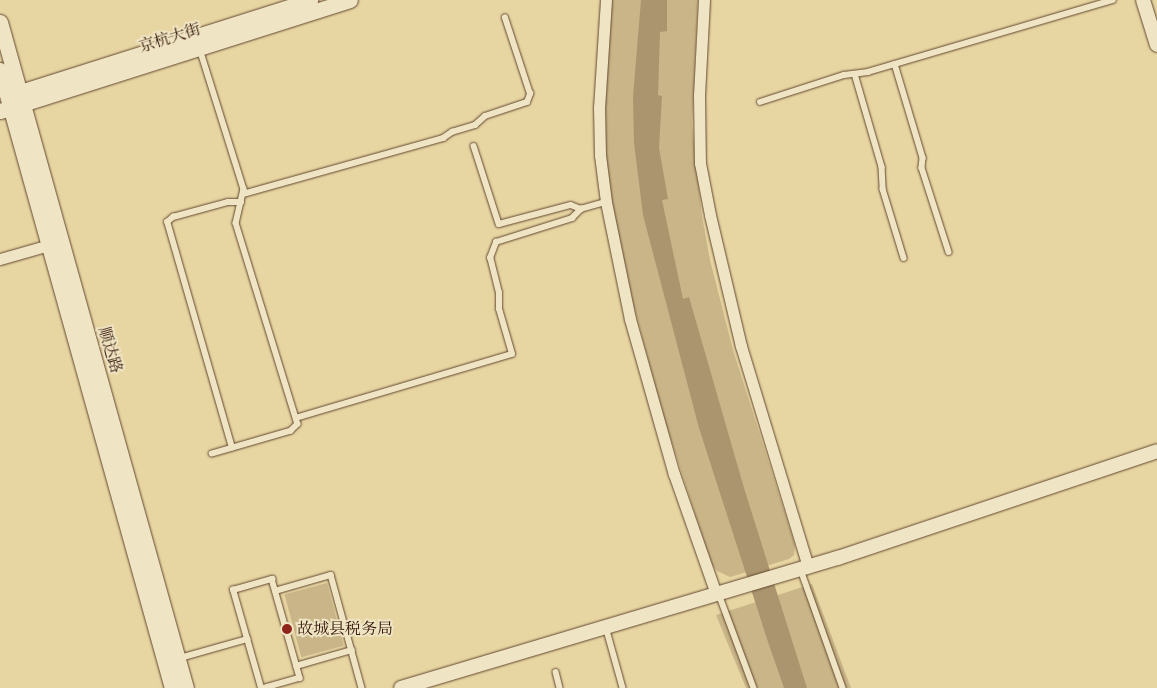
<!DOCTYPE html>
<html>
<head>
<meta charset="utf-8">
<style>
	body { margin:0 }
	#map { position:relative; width:1157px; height:688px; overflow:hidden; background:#e7d5a2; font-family:Cardo,"Noto Serif SC",serif }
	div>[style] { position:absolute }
	.green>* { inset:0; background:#c9b588; transform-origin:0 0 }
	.water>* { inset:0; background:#ab956e }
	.roads { filter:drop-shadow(0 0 1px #62472f) drop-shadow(0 0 1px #62472f) }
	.service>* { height:5.5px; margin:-2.75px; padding:0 2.75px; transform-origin:2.75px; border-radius:2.75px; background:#efe4c3 }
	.minor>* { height:11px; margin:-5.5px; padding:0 5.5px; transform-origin:5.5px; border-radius:5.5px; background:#efe4c3 }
	.tertiary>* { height:14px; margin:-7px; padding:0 7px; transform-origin:7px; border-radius:7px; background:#efe4c3 }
	.secondary>* { height:15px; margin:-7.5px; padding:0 7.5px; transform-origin:7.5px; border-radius:7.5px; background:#efe4c3 }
	.dots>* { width:14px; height:14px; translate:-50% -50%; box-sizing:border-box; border:2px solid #efe4c3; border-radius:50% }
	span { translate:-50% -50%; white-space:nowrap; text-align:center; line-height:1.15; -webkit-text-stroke:4px #efe4c3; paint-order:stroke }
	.street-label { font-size:16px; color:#361809 }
	.poi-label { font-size:16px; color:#361809 }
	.left { translate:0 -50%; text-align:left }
</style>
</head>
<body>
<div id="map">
	<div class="green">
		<div style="clip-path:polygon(611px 0,698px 0,692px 125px,702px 216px,710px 260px,733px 350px,795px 545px,794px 555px,789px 559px,730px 577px,717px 571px,711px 563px,664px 418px,629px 288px,610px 197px,606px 162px,605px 79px)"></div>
		<div style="left:327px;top:583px;width:65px;height:44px;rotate:75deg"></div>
		<div style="clip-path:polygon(812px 584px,851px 688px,746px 688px,716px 615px)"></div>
	</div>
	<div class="water">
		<div style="clip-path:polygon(641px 0,667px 0,667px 31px,660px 32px,658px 95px,662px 96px,659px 148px,668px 199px,662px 200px,683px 299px,689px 297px,744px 488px,807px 688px,784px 688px,768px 642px,699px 428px,643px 215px,634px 143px,633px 97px)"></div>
	</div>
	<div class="roads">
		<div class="service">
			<div style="left:200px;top:49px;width:147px;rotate:72.6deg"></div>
			<div style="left:244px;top:189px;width:35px;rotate:103deg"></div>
			<div style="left:236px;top:223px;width:210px;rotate:72.9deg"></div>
			<div style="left:298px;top:424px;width:10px;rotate:135deg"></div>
			<div style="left:291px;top:431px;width:82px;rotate:163.8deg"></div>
			<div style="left:895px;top:64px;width:98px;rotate:73.4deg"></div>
			<div style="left:923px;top:158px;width:10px;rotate:96deg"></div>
			<div style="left:922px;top:168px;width:88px;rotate:72.2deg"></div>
			<div style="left:855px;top:74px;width:97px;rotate:73.8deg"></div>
			<div style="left:882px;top:167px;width:22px;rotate:87deg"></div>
			<div style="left:883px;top:189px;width:72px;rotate:73.1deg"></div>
			<div style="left:760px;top:102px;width:88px;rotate:-17.8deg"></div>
			<div style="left:844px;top:75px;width:24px;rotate:-7deg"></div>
			<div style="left:868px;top:72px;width:255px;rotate:-16.4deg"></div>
			<div style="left:474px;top:146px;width:82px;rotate:72.2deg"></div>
			<div style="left:499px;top:224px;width:74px;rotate:-14.8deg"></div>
			<div style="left:571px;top:205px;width:11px;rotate:22deg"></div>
			<div style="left:243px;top:194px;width:208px;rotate:-15.6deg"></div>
			<div style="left:443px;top:138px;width:11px;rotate:-34deg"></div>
			<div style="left:452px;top:132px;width:24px;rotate:-17deg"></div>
			<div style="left:475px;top:125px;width:13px;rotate:-42deg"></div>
			<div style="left:485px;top:116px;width:44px;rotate:-18.4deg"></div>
			<div style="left:527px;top:102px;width:9px;rotate:-69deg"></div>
			<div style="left:530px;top:94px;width:80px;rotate:-108.2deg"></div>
			<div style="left:296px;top:418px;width:225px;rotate:-16.5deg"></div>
			<div style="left:512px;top:354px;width:47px;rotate:-106.1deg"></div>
			<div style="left:499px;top:309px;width:16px;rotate:-90deg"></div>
			<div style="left:499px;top:293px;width:36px;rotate:-104deg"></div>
			<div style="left:490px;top:258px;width:17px;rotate:-69deg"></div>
			<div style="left:496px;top:242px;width:80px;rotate:-17.5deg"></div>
			<div style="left:572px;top:218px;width:13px;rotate:-45deg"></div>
			<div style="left:581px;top:209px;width:26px;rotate:-16deg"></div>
			<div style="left:232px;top:448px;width:235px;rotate:-106deg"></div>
			<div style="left:167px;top:222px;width:8px;rotate:-40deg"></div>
			<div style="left:173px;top:217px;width:57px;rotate:-15.3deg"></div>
			<div style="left:228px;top:202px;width:13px"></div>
			<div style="left:801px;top:570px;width:125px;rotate:70.4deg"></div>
			<div style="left:275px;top:591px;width:58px;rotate:-15.9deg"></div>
			<div style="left:331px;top:575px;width:117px;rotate:74.7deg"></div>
			<div style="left:719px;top:594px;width:100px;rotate:69.6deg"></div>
			<div style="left:606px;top:627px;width:63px;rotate:74.4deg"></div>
			<div style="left:180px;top:658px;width:70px;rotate:-15.8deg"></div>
			<div style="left:296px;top:666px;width:58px;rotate:-15.9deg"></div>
			<div style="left:556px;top:672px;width:16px;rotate:76deg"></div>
			<div style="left:261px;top:688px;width:102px;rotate:-105.9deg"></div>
			<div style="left:233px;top:590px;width:41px;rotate:-15.8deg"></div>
			<div style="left:272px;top:579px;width:103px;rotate:74.2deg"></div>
			<div style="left:300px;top:678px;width:37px;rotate:164deg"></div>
		</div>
		<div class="minor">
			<div style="left:606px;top:0;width:107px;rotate:93.7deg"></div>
			<div style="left:599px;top:107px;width:48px;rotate:88.8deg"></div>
			<div style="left:600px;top:155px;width:47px;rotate:82.7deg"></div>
			<div style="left:606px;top:202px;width:119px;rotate:78.4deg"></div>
			<div style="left:630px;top:319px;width:161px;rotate:74.2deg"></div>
			<div style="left:674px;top:474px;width:127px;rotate:70.7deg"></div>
			<div style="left:704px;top:0;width:95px;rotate:93deg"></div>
			<div style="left:699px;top:95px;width:68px;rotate:89.2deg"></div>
			<div style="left:700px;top:163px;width:53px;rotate:79.1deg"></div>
			<div style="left:710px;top:215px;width:135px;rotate:76.7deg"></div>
			<div style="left:741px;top:346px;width:231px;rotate:73.1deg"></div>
			<div style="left:0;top:259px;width:51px;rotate:-15.9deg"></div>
		</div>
		<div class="tertiary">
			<div style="left:1143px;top:0;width:47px;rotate:72.7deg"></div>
			<div style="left:401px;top:688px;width:456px;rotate:-16.6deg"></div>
			<div style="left:838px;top:558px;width:336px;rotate:-18.5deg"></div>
		</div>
		<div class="secondary">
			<div style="left:0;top:22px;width:691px;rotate:74.4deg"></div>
			<div style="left:0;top:70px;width:641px;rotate:74.45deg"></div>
			<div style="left:11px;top:95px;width:314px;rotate:-17.6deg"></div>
			<div style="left:0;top:111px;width:367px;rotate:-17.6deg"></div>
		</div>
	</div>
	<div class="dots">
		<div style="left:287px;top:629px;background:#8f2418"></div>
	</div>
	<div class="street-label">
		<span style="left:170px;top:38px;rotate:-17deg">京杭大街</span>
		<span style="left:110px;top:350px;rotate:74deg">顺达路</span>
	</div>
	<div class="poi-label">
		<span class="left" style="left:297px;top:629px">故城县税务局</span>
	</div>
</div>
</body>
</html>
